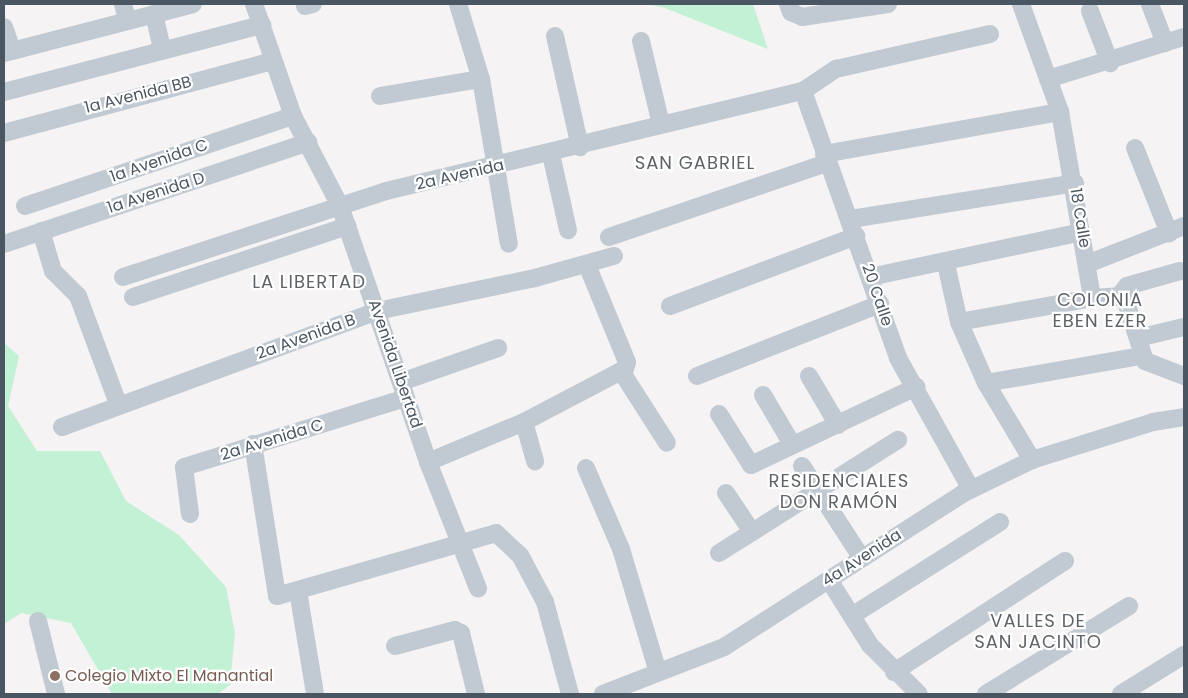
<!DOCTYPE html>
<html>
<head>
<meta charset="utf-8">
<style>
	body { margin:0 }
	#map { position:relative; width:1188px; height:698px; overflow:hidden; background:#f5f3f3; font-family:Poppins,sans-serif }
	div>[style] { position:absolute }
	.green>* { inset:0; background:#c3f1d5 }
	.minor>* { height:18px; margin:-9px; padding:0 9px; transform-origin:9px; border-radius:9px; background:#c1cad2 }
	.dots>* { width:14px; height:14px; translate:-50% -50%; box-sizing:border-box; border:2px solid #fff; border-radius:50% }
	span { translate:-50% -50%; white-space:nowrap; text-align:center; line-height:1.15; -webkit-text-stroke:4.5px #fff; paint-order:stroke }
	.street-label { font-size:16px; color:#4a5661 }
	.education-label { font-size:16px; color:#785e54 }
	.left { translate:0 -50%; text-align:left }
	.neighbourhood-label { font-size:18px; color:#5f6368; letter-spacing:1px }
	.frame { position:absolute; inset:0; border:5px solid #4a5661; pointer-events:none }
</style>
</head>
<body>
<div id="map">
	<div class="green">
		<div style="clip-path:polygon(647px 4px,753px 4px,768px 49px,665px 8px)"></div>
		<div style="clip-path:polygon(4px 343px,19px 356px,8px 406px,37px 451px,100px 451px,126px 501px,179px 535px,226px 587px,235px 633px,230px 685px,218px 694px,112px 694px,71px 623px,21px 613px,4px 624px)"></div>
	</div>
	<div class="minor">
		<div style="left:123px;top:4px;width:16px;rotate:75deg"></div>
		<div style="left:254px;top:4px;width:119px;rotate:70.8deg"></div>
		<div style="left:293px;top:116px;width:102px;rotate:62.4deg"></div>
		<div style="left:340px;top:206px;width:271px;rotate:71deg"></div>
		<div style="left:428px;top:462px;width:136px;rotate:68.4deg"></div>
		<div style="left:458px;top:4px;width:78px;rotate:73deg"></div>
		<div style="left:481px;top:79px;width:167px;rotate:80.4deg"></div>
		<div style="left:788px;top:4px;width:9px;rotate:69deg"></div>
		<div style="left:791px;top:12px;width:12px;rotate:24deg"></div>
		<div style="left:802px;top:17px;width:87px;rotate:-8.6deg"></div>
		<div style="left:1021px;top:4px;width:115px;rotate:70.1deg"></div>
		<div style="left:1060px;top:112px;width:189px;rotate:80.2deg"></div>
		<div style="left:1092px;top:298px;width:27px;rotate:-4deg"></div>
		<div style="left:1119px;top:296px;width:9px;rotate:41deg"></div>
		<div style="left:1126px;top:302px;width:62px;rotate:72.1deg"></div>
		<div style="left:1145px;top:361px;width:42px;rotate:21deg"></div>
		<div style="left:1150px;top:4px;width:42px;rotate:69deg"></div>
		<div style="left:305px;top:6px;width:8px;rotate:-14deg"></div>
		<div style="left:1090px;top:11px;width:56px;rotate:69deg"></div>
		<div style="left:154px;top:14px;width:35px;rotate:77deg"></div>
		<div style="left:4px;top:27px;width:24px;rotate:71deg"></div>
		<div style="left:555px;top:36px;width:114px;rotate:77.3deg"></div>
		<div style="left:641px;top:41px;width:85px;rotate:76.5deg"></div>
		<div style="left:4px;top:53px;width:195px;rotate:-14.5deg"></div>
		<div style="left:1048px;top:79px;width:142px;rotate:-17.2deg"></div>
		<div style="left:803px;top:91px;width:283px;rotate:70.4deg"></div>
		<div style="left:898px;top:358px;width:150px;rotate:60.9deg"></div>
		<div style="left:803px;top:91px;width:40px;rotate:-34deg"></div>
		<div style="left:836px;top:69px;width:158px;rotate:-12.8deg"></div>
		<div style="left:4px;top:92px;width:267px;rotate:-14.6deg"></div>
		<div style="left:380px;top:96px;width:102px;rotate:-9.6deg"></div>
		<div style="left:4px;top:133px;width:278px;rotate:-15deg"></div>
		<div style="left:1135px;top:148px;width:92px;rotate:68.2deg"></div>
		<div style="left:551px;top:154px;width:78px;rotate:77.4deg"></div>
		<div style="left:824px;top:154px;width:240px;rotate:-10.1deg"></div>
		<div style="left:25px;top:206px;width:283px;rotate:-18.6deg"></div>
		<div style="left:851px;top:219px;width:227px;rotate:-9.1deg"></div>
		<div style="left:41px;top:231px;width:42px;rotate:73.3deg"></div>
		<div style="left:53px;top:271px;width:35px;rotate:45deg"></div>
		<div style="left:78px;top:296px;width:117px;rotate:69.6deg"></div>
		<div style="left:609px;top:237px;width:229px;rotate:-18.8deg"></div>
		<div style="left:4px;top:244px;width:321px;rotate:-18.5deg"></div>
		<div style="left:946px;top:264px;width:59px;rotate:77.4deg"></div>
		<div style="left:959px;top:322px;width:67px;rotate:66.1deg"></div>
		<div style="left:986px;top:383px;width:90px;rotate:59.1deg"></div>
		<div style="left:1087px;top:264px;width:104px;rotate:-21.4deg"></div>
		<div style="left:123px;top:277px;width:277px;rotate:-18.1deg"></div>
		<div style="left:386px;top:191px;width:429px;rotate:-13.5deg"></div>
		<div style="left:870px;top:277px;width:216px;rotate:-12deg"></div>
		<div style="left:1119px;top:296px;width:13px;rotate:-51deg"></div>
		<div style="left:1127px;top:286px;width:55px;rotate:-15.8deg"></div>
		<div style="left:133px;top:297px;width:226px;rotate:-18.3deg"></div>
		<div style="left:670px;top:306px;width:199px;rotate:-20.6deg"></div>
		<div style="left:959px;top:322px;width:135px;rotate:-10.2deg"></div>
		<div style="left:1138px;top:338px;width:47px;rotate:-13.4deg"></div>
		<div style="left:621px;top:371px;width:85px;rotate:57.4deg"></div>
		<div style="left:697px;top:376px;width:197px;rotate:-21.5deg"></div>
		<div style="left:809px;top:376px;width:57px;rotate:59.4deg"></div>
		<div style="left:401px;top:382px;width:103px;rotate:-19.3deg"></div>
		<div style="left:986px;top:383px;width:157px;rotate:-9.9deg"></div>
		<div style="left:763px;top:395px;width:57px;rotate:59.4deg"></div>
		<div style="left:719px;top:414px;width:60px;rotate:57.9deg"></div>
		<div style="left:751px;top:465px;width:183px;rotate:-25.3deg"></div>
		<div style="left:524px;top:422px;width:41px;rotate:74.2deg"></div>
		<div style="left:62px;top:427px;width:336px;rotate:-20.2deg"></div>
		<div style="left:377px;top:311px;width:161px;rotate:-11.8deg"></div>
		<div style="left:535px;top:278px;width:82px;rotate:-15.6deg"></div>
		<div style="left:253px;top:444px;width:154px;rotate:81deg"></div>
		<div style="left:277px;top:596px;width:228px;rotate:-16deg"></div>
		<div style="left:496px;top:533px;width:33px;rotate:43deg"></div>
		<div style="left:520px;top:555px;width:53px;rotate:62deg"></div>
		<div style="left:545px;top:602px;width:95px;rotate:74.8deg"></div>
		<div style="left:428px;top:462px;width:104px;rotate:-22.6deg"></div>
		<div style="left:524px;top:422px;width:114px;rotate:-27.7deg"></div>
		<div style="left:625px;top:369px;width:7px;rotate:-74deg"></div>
		<div style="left:627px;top:362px;width:105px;rotate:-112.4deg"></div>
		<div style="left:802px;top:466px;width:108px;rotate:57deg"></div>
		<div style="left:586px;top:468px;width:88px;rotate:66.6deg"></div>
		<div style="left:621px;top:549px;width:128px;rotate:73.3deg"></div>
		<div style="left:726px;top:493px;width:47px;rotate:56.3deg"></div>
		<div style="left:190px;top:514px;width:47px;rotate:-97.3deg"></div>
		<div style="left:184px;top:467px;width:232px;rotate:-17.3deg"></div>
		<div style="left:719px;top:553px;width:212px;rotate:-32.3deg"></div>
		<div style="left:829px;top:580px;width:77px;rotate:57.8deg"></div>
		<div style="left:870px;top:645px;width:69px;rotate:45deg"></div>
		<div style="left:298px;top:591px;width:104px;rotate:80.6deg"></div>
		<div style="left:853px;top:615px;width:174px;rotate:-32.3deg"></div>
		<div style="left:38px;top:621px;width:75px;rotate:76.1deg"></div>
		<div style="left:395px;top:646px;width:62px;rotate:-14.9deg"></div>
		<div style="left:455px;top:630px;width:7px;rotate:27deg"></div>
		<div style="left:461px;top:633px;width:63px;rotate:76.2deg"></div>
		<div style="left:894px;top:672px;width:204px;rotate:-33deg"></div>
		<div style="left:603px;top:694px;width:130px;rotate:-21.2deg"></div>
		<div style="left:724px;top:647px;width:283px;rotate:-32.7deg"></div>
		<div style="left:962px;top:494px;width:78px;rotate:-25.9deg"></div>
		<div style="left:1032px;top:460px;width:127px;rotate:-17.4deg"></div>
		<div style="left:1153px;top:422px;width:31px;rotate:-9deg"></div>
		<div style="left:986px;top:694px;width:168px;rotate:-31.6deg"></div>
		<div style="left:1121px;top:694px;width:74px;rotate:-31.8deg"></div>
	</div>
	<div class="dots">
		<div style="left:55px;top:676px;background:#8d6e63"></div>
	</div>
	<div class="street-label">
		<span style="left:138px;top:95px;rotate:-14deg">1a Avenida BB</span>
		<span style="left:159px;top:161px;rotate:-19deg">1a Avenida C</span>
		<span style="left:460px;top:175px;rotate:-13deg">2a Avenida</span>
		<span style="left:156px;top:193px;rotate:-18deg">1a Avenida D</span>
		<span style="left:1080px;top:218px;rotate:81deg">18 Calle</span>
		<span style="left:877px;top:295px;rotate:71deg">20 Calle</span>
		<span style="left:306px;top:337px;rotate:-20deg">2a Avenida B</span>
		<span style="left:395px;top:364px;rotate:71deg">Avenida Libertad</span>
		<span style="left:272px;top:440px;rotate:-17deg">2a Avenida C</span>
		<span style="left:862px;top:558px;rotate:-33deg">4a Avenida</span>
	</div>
	<div class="education-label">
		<span class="left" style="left:65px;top:676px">Colegio Mixto El Manantial</span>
	</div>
	<div class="neighbourhood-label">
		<span style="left:695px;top:163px">SAN GABRIEL</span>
		<span style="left:309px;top:282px">LA LIBERTAD</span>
		<span style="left:1100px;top:311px">COLONIA<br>EBEN EZER</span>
		<span style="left:839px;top:492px">RESIDENCIALES<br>DON RAMÓN</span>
		<span style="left:1038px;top:632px">VALLES DE<br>SAN JACINTO</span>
	</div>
	<div class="frame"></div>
</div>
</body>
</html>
